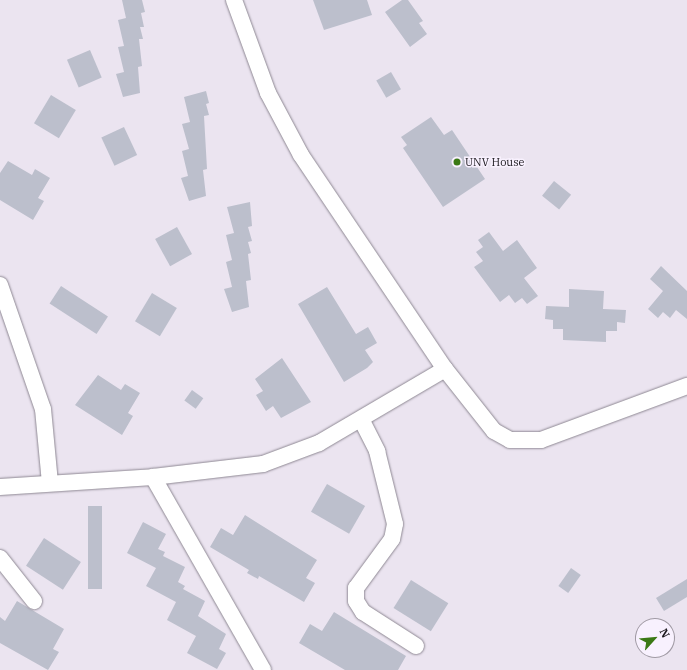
<!DOCTYPE html>
<html>
<head>
<meta charset="utf-8">
<style>
	body { margin:0 }
	#map { position:relative; width:687px; height:670px; overflow:hidden; background:#ebe4f0; font-family:"IBM Plex Serif",serif }
	div>[style] { position:absolute }
	.building>* { inset:0; background:#bcbfcc; transform-origin:0 0 }
	.roads { filter:drop-shadow(0 0 1px #8e8893) drop-shadow(0 0 1px #8e8893) }
	.street>* { height:16px; margin:-8px; padding:0 8px; transform-origin:8px; border-radius:8px; background:#fff }
	.dots>* { width:11px; height:11px; translate:-50% -50%; box-sizing:border-box; border:2px solid #f8f1fe; border-radius:50% }
	span { translate:-50% -50%; white-space:nowrap; text-align:center; line-height:1.15; -webkit-text-stroke:3px #f8f1fe; paint-order:stroke }
	.poi-label { font-size:11px; color:#1b181d }
	.left { translate:0 -50%; text-align:left }
	.north { position:absolute; left:635px; top:618px; width:40px; height:40px; box-sizing:border-box; background:#f8f1fe; border:1px solid #a09aa4; border-radius:50%; rotate:63deg; font-size:11px; font-weight:700; line-height:16px; text-align:center; color:#1b181d }
	.north::after { content:''; display:block; margin:auto; width:14px; height:18px; background:#3b7915; clip-path:polygon(50% 0,100% 100%,50% 72%,0 100%) }
</style>
</head>
<body>
<div id="map">
	<div class="building">
		<div style="clip-path:polygon(122px 0,142px 0,145px 12px,141px 13px,144px 27px,140px 27px,143px 39px,139px 39px,142px 66px,138px 67px,140px 93px,123px 97px,116px 74px,124px 72px,118px 47px,124px 46px,118px 20px,126px 18px)"></div>
		<div style="clip-path:polygon(313px 0,367px 0,372px 15px,324px 30px)"></div>
		<div style="clip-path:polygon(402px 0,408px 0,423px 21px,419px 23px,427px 34px,410px 47px,385px 12px)"></div>
		<div style="left:90px;top:50px;width:30px;height:25px;rotate:67deg"></div>
		<div style="left:391px;top:72px;width:20px;height:17px;rotate:60deg"></div>
		<div style="clip-path:polygon(206px 91px,209px 103px,206px 104px,209px 115px,204px 116px,207px 169px,203px 170px,206px 196px,189px 201px,181px 178px,188px 176px,182px 151px,189px 149px,182px 124px,190px 122px,184px 97px)"></div>
		<div style="left:51px;top:95px;width:29px;height:33px;rotate:31deg"></div>
		<div style="clip-path:polygon(431px 117px,444px 135px,452px 130px,485px 179px,443px 207px,403px 148px,407px 145px,401px 137px)"></div>
		<div style="left:124px;top:127px;width:31px;height:25px;rotate:65deg"></div>
		<div style="clip-path:polygon(8px 161px,32px 175px,35px 169px,50px 178px,38px 198px,44px 201px,33px 220px,0 200px,0 173px)"></div>
		<div style="left:554px;top:181px;width:22px;height:19px;rotate:39deg"></div>
		<div style="clip-path:polygon(250px 202px,252px 226px,248px 227px,252px 241px,248px 242px,251px 253px,248px 254px,251px 280px,246px 281px,249px 307px,232px 312px,224px 289px,232px 287px,226px 262px,232px 260px,226px 235px,234px 233px,227px 207px)"></div>
		<div style="left:177px;top:227px;width:31px;height:25px;rotate:61deg"></div>
		<div style="clip-path:polygon(489px 232px,503px 251px,517px 240px,537px 268px,524px 278px,538px 296px,527px 304px,522px 298px,515px 303px,509px 295px,500px 302px,474px 267px,483px 261px,476px 252px,483px 247px,478px 240px)"></div>
		<div style="clip-path:polygon(661px 266px,687px 291px,687px 319px,676px 310px,670px 318px,663px 312px,658px 318px,648px 309px,663px 291px,650px 279px)"></div>
		<div style="left:61px;top:286px;width:56px;height:21px;rotate:33deg"></div>
		<div style="clip-path:polygon(327px 287px,356px 334px,368px 327px,377px 343px,365px 350px,373px 362px,367px 368px,344px 382px,298px 304px)"></div>
		<div style="clip-path:polygon(569px 289px,604px 291px,603px 309px,626px 310px,625px 323px,617px 322px,617px 331px,606px 331px,606px 342px,563px 340px,563px 329px,553px 329px,553px 320px,545px 319px,546px 306px,569px 307px)"></div>
		<div style="left:152px;top:293px;width:29px;height:33px;rotate:31deg"></div>
		<div style="clip-path:polygon(282px 358px,311px 402px,281px 418px,273px 406px,266px 411px,256px 395px,263px 391px,255px 379px)"></div>
		<div style="clip-path:polygon(98px 375px,121px 390px,125px 384px,140px 393px,128px 413px,133px 416px,122px 435px,75px 405px)"></div>
		<div style="left:192px;top:390px;width:14px;height:13px;rotate:36deg"></div>
		<div style="left:327px;top:484px;width:44px;height:32px;rotate:30deg"></div>
		<div style="left:88px;top:506px;width:14px;height:83px"></div>
		<div style="clip-path:polygon(245px 515px,317px 560px,306px 578px,315px 583px,304px 602px,259px 576px,258px 579px,247px 573px,249px 570px,210px 547px,221px 528px,233px 535px)"></div>
		<div style="clip-path:polygon(143px 522px,166px 534px,158px 549px,165px 552px,163px 556px,185px 567px,178px 582px,185px 586px,183px 589px,205px 601px,198px 616px,226px 634px,219px 649px,226px 653px,217px 669px,187px 653px,196px 636px,167px 620px,176px 602px,146px 586px,156px 568px,127px 553px)"></div>
		<div style="left:44px;top:538px;width:44px;height:33px;rotate:33deg"></div>
		<div style="left:571px;top:568px;width:12px;height:22px;rotate:35deg"></div>
		<div style="clip-path:polygon(687px 579px,687px 597px,664px 611px,656px 598px)"></div>
		<div style="left:411px;top:580px;width:44px;height:33px;rotate:32deg"></div>
		<div style="clip-path:polygon(17px 601px,64px 629px,53px 649px,59px 652px,48px 670px,0 643px,0 617px,5px 621px)"></div>
		<div style="clip-path:polygon(334px 612px,406px 656px,398px 670px,345px 670px,299px 643px,310px 624px,322px 631px)"></div>
	</div>
	<div class="roads">
		<div class="street">
			<div style="left:234px;top:0;width:99px;rotate:69.9deg"></div>
			<div style="left:268px;top:93px;width:70px;rotate:62deg"></div>
			<div style="left:301px;top:155px;width:258px;rotate:56.1deg"></div>
			<div style="left:445px;top:369px;width:79px;rotate:51.7deg"></div>
			<div style="left:494px;top:431px;width:18px;rotate:29deg"></div>
			<div style="left:510px;top:440px;width:31px"></div>
			<div style="left:541px;top:440px;width:156px;rotate:-20.3deg"></div>
			<div style="left:0;top:285px;width:131px;rotate:70.9deg"></div>
			<div style="left:43px;top:409px;width:74px;rotate:84.6deg"></div>
			<div style="left:362px;top:421px;width:34px;rotate:63deg"></div>
			<div style="left:377px;top:451px;width:75px;rotate:76.1deg"></div>
			<div style="left:395px;top:524px;width:15px;rotate:101deg"></div>
			<div style="left:392px;top:539px;width:61px;rotate:126.3deg"></div>
			<div style="left:356px;top:588px;width:13px;rotate:90deg"></div>
			<div style="left:356px;top:601px;width:13px;rotate:58deg"></div>
			<div style="left:363px;top:612px;width:63px;rotate:32.7deg"></div>
			<div style="left:153px;top:477px;width:222px;rotate:60.3deg"></div>
			<div style="left:0;top:487px;width:153px;rotate:-3.7deg"></div>
			<div style="left:153px;top:477px;width:111px;rotate:-6.7deg"></div>
			<div style="left:263px;top:464px;width:60px;rotate:-20.6deg"></div>
			<div style="left:319px;top:443px;width:146px;rotate:-30.4deg"></div>
			<div style="left:0;top:558px;width:55px;rotate:51.7deg"></div>
		</div>
	</div>
	<div class="dots">
		<div style="left:457px;top:162px;background:#3b7915"></div>
	</div>
	<div class="poi-label">
		<span class="left" style="left:465px;top:162px">UNV House</span>
	</div>
	<div class="north">N</div>
</div>
</body>
</html>
